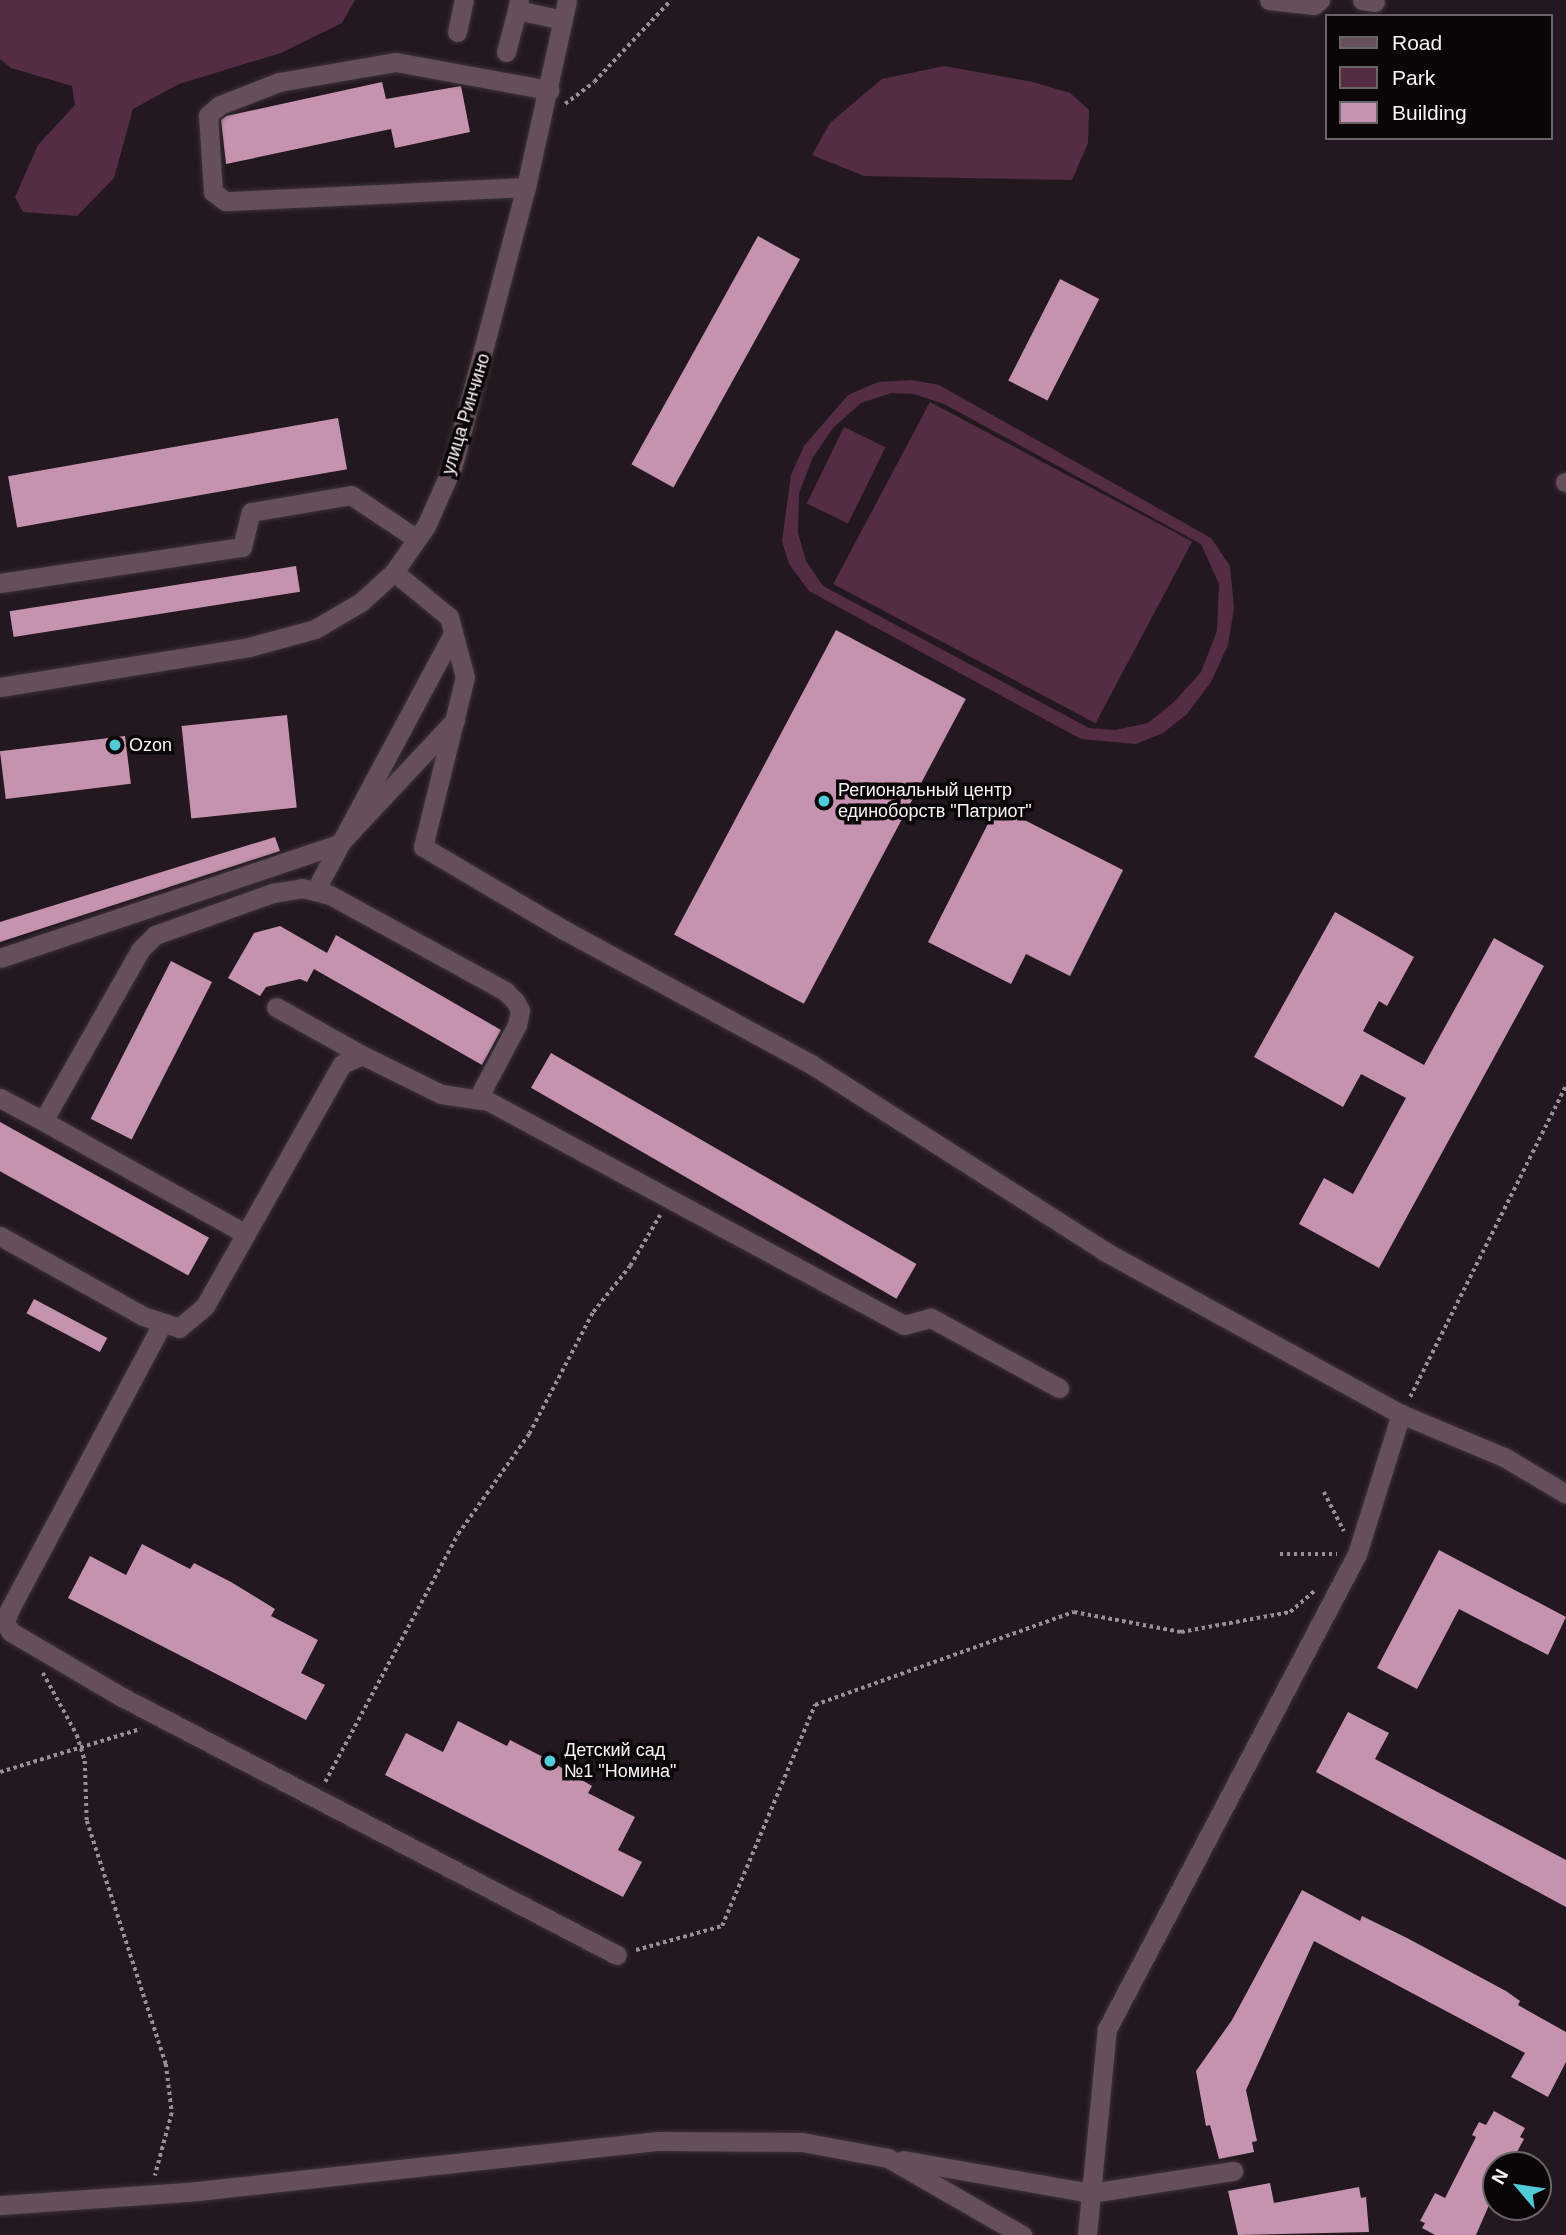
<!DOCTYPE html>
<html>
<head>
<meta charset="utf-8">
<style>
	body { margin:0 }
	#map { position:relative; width:1566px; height:2235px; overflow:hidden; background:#23181f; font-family:Arial,sans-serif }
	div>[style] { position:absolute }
	.green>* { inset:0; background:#542d44; transform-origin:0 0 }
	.building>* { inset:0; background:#c593af; transform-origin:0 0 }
	.path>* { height:3.5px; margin-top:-1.75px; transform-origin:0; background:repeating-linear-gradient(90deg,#998f95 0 3.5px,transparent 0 7px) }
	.roads { filter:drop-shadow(0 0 2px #3d3239) drop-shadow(0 0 2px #3d3239) }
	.minor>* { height:19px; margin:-9.5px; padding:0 9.5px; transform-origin:9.5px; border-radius:9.5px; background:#644f5b }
	.dots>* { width:19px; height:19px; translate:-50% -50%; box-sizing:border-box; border:4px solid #0a0608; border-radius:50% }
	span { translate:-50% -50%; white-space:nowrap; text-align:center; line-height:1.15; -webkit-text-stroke:7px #0a0608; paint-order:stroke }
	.street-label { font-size:18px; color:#faf2f6 }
	.poi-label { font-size:18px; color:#faf2f6 }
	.left { translate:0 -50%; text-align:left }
	.legend { position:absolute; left:1325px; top:14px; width:228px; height:126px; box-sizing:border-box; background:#0a0608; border:2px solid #6a6467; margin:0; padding:9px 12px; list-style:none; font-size:21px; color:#faf2f6 }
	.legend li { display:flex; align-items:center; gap:14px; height:35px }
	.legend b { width:35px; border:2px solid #6a6467 }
	.north { position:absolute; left:1482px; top:2151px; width:70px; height:70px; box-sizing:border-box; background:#0a0608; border:2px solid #6a6467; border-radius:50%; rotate:299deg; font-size:19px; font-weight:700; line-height:28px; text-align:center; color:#faf2f6 }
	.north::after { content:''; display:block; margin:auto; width:24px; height:32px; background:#52cbd8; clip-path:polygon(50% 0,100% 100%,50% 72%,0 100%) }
</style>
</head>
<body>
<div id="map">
	<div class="green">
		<div style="clip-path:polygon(0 0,355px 0,342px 23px,281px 53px,179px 84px,133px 109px,114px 178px,77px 216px,23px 212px,15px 197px,38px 145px,75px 105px,72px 86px,11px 68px,0 59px)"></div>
		<div style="clip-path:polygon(944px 66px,1033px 82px,1070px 93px,1089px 110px,1088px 143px,1072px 180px,864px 176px,812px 155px,830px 123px,882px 79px)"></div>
		<div style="clip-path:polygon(evenodd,912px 380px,939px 385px,1211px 538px,1230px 566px,1234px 608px,1228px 645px,1211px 682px,1187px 714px,1163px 733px,1136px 744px,1081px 739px,809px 591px,789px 564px,782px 541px,791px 475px,804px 446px,848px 395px,878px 382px,912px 380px,891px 393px,914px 394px,944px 404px,1201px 544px,1219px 584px,1217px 631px,1201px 672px,1174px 702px,1148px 723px,1115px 730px,1089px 728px,823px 586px,806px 561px,798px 533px,799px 493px,813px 457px,834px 427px,861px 403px,891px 393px)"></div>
		<div style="left:930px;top:402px;width:297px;height:206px;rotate:28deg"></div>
		<div style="left:844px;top:427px;width:46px;height:85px;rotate:26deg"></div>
	</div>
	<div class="building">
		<div style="clip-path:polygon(382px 82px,386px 99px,461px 86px,470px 132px,395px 148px,391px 129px,226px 164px,221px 120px,226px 116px)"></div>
		<div style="left:758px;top:236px;width:48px;height:261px;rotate:29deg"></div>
		<div style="left:1060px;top:279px;width:44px;height:114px;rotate:27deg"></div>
		<div style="left:338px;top:418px;width:52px;height:335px;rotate:80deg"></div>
		<div style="left:296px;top:566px;width:26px;height:290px;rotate:81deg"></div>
		<div style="left:836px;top:630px;width:147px;height:345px;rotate:28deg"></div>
		<div style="left:287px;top:715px;width:93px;height:106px;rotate:84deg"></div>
		<div style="left:125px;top:736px;width:48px;height:126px;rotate:83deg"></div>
		<div style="clip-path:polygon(997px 806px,1123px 870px,1070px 976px,1026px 954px,1011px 984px,928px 942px)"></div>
		<div style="clip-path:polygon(275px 837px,280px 851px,0 942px,0 922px)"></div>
		<div style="clip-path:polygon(1335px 912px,1414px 957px,1387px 1006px,1379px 1001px,1363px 1031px,1424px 1065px,1494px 938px,1544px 966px,1379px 1268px,1299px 1224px,1324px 1178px,1353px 1194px,1406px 1098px,1361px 1074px,1343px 1107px,1254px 1057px)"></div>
		<div style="clip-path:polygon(280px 926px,327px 953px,336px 935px,501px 1030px,482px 1065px,314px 969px,307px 982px,300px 979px,266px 987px,260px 996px,228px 978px,254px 933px)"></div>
		<div style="left:171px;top:961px;width:46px;height:177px;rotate:27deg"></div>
		<div style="left:551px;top:1053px;width:422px;height:40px;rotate:30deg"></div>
		<div style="left:0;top:1122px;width:239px;height:43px;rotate:29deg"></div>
		<div style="left:34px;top:1299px;width:83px;height:16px;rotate:28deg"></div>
		<div style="clip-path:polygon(142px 1544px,190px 1569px,194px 1563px,231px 1582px,275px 1609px,271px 1616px,318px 1640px,301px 1673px,325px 1685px,306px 1720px,68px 1598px,90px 1556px,126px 1575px)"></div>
		<div style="clip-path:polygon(1439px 1550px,1566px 1617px,1548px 1655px,1459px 1609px,1417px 1689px,1377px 1668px)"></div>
		<div style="clip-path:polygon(1348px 1712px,1389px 1733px,1375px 1759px,1566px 1860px,1566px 1907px,1316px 1772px)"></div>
		<div style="clip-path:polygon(458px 1721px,507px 1746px,510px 1740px,547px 1759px,592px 1786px,588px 1793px,635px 1817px,618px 1850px,642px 1862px,623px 1897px,385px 1775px,406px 1733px,443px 1752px)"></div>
		<div style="clip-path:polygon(1302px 1890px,1360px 1921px,1362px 1916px,1407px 1938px,1506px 1991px,1520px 2001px,1518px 2005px,1566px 2032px,1566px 2062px,1548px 2097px,1511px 2077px,1525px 2053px,1314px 1941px,1246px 2090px,1257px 2141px,1252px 2142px,1254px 2152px,1219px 2159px,1210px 2125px,1206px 2126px,1196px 2071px,1232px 2020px)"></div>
		<div style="clip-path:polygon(1494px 2111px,1525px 2128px,1520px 2137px,1524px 2139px,1510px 2165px,1496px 2165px,1496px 2189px,1476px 2235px,1435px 2235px,1422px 2228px,1425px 2223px,1420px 2221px,1435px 2193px,1445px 2198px,1476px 2137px,1472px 2135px,1479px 2122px,1486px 2125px)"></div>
		<div style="clip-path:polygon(1270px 2183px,1274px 2203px,1359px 2187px,1361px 2198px,1366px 2197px,1369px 2232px,1238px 2235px,1228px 2191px)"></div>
	</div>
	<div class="path">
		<div style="left:565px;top:104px;width:36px;rotate:-37deg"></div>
		<div style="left:594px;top:82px;width:112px;rotate:-46.8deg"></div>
		<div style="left:1410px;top:1397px;width:348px;rotate:-63.4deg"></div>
		<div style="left:1324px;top:1492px;width:44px;rotate:62.9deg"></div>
		<div style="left:1280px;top:1554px;width:57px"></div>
		<div style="left:43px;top:1673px;width:71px;rotate:61.3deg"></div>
		<div style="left:77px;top:1735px;width:27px;rotate:73deg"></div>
		<div style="left:85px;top:1761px;width:60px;rotate:88.1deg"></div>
		<div style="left:87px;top:1821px;width:256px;rotate:72deg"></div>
		<div style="left:166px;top:2064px;width:49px;rotate:83deg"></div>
		<div style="left:172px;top:2113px;width:65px;rotate:105.1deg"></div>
		<div style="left:0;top:1772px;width:147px;rotate:-17deg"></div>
		<div style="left:325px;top:1782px;width:281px;rotate:-61.8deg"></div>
		<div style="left:458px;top:1534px;width:123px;rotate:-54.6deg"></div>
		<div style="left:529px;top:1434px;width:138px;rotate:-62.3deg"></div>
		<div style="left:593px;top:1312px;width:59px;rotate:-51.2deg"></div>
		<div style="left:630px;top:1266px;width:59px;rotate:-59.5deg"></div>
		<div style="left:636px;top:1950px;width:89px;rotate:-15.6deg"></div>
		<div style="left:722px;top:1926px;width:240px;rotate:-67.2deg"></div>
		<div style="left:815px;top:1705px;width:275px;rotate:-19.8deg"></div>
		<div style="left:1074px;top:1612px;width:109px;rotate:10.6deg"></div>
		<div style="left:1181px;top:1632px;width:111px;rotate:-10.4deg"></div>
		<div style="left:1290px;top:1612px;width:32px;rotate:-41deg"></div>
	</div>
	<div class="roads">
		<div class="minor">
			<div style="left:519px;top:0;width:10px;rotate:101deg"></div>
			<div style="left:517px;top:10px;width:47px;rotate:12.3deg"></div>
			<div style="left:1269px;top:0;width:45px;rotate:6.3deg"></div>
			<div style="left:1314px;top:5px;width:8px;rotate:-40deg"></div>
			<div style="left:1362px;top:0;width:13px;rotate:9deg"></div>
			<div style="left:457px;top:32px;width:33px;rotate:-78deg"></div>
			<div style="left:506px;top:52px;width:43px;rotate:-75.3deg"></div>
			<div style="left:526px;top:187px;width:301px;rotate:177.3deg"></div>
			<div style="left:225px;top:201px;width:15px;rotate:-143deg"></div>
			<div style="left:213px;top:192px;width:77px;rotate:-93.7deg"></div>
			<div style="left:208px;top:115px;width:16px;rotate:-40deg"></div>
			<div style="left:220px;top:105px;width:63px;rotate:-21.3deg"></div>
			<div style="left:279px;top:82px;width:119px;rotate:-9.7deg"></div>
			<div style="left:396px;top:62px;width:156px;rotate:10.4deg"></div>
			<div style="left:1565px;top:482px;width:1px"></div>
			<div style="left:394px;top:572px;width:71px;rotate:39.3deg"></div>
			<div style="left:449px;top:617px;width:62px;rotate:75.1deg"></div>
			<div style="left:465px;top:677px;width:175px;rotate:103.9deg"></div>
			<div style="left:423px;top:847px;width:164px;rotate:30.5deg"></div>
			<div style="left:564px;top:930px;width:281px;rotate:28.5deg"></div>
			<div style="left:811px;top:1064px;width:348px;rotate:32.5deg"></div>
			<div style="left:1104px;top:1251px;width:339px;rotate:28.8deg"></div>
			<div style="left:1401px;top:1414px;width:112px;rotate:22.7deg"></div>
			<div style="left:1504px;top:1457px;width:72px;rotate:30.8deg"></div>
			<div style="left:0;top:583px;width:245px;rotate:-8.5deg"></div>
			<div style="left:242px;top:547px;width:36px;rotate:-76deg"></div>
			<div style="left:251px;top:512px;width:101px;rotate:-9.6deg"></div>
			<div style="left:351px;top:495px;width:79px;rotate:33.7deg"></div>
			<div style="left:0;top:687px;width:252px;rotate:-9.1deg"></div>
			<div style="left:249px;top:647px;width:68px;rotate:-15.3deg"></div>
			<div style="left:315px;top:629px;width:53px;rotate:-30.4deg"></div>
			<div style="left:361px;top:602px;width:45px;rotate:-42.3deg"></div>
			<div style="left:394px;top:572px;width:56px;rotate:-55.2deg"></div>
			<div style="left:426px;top:526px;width:67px;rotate:-66.1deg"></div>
			<div style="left:453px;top:465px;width:287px;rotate:-75.3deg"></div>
			<div style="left:526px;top:187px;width:191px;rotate:-77.6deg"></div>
			<div style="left:316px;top:889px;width:290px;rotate:-61.8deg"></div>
			<div style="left:0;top:958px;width:358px;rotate:-18.6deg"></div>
			<div style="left:339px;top:844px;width:170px;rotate:-46.9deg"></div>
			<div style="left:276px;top:1007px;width:98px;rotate:29.2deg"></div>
			<div style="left:0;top:1098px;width:49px;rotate:28.1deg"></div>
			<div style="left:43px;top:1121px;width:197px;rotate:-60.4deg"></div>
			<div style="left:140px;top:950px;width:21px;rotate:-45deg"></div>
			<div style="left:155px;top:935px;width:124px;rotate:-19.7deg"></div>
			<div style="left:272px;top:893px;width:30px;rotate:-9deg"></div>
			<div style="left:302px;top:888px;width:29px;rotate:14deg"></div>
			<div style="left:330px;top:895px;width:200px;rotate:28.7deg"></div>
			<div style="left:505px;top:991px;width:14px;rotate:45deg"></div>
			<div style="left:515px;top:1001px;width:10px;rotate:61deg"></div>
			<div style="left:520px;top:1010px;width:15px;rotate:101deg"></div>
			<div style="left:517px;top:1025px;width:83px;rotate:118.1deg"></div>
			<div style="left:43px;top:1121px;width:232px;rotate:29.1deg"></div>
			<div style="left:0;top:1236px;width:164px;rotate:29.2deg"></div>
			<div style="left:143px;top:1316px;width:38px;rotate:18deg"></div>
			<div style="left:179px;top:1328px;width:34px;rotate:-40deg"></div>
			<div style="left:205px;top:1306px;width:278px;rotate:-60.5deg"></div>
			<div style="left:342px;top:1064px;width:22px;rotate:-24deg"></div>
			<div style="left:362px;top:1055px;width:88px;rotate:26.3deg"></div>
			<div style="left:441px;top:1094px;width:48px;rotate:8.5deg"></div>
			<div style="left:488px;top:1101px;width:472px;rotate:28.3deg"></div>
			<div style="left:904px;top:1325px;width:28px;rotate:-15deg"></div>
			<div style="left:931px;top:1318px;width:146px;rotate:28.7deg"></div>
			<div style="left:162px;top:1324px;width:324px;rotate:118.1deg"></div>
			<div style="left:9px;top:1610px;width:14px;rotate:107deg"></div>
			<div style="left:5px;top:1623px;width:11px;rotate:56deg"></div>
			<div style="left:11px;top:1632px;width:129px;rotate:30.4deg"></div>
			<div style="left:122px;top:1697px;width:558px;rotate:27.53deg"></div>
			<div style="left:903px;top:2160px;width:191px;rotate:10deg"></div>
			<div style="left:1091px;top:2193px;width:144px;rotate:-8.8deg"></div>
			<div style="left:0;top:2205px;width:188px;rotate:-4deg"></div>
			<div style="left:188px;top:2192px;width:473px;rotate:-6.2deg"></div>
			<div style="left:658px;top:2141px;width:144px;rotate:0.4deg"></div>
			<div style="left:802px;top:2142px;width:87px;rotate:10.5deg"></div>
			<div style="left:888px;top:2158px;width:155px;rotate:29.9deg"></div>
			<div style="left:1087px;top:2235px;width:207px;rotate:-84.5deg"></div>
			<div style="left:1107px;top:2029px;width:537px;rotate:-62.24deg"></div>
			<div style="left:1357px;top:1554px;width:147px;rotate:-72.6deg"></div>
		</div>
	</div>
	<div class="dots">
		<div style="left:115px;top:745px;background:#52cbd8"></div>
		<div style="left:824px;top:801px;background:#52cbd8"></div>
		<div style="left:550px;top:1761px;background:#52cbd8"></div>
	</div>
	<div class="street-label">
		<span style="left:466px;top:414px;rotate:-73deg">улица Ринчино</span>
	</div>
	<div class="poi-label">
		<span class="left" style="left:129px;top:745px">Ozon</span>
		<span class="left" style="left:838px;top:801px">Региональный центр<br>единоборств "Патриот"</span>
		<span class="left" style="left:564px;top:1761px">Детский сад<br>№1 "Номина"</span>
	</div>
	<ul class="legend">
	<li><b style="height:9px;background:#644f5b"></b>Road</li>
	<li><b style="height:19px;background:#542d44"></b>Park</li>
	<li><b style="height:19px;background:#c593af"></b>Building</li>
	</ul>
	<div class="north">N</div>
</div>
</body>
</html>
